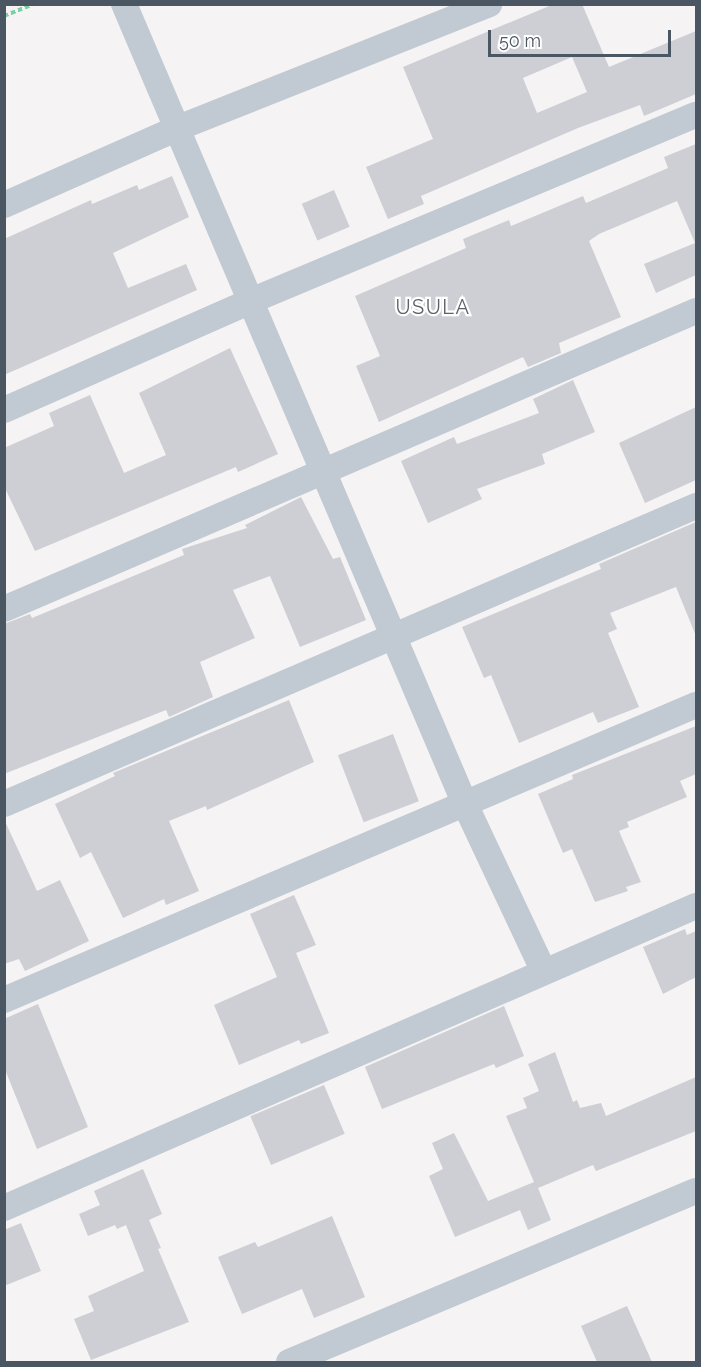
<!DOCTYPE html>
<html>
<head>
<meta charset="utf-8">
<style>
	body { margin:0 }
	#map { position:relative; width:701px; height:1367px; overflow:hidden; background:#f5f3f3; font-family:Raleway,sans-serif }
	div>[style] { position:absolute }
	.building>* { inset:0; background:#cdcfd5; transform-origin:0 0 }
	.path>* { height:4px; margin-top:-2px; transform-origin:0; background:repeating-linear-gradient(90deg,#7ad0a6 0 4.5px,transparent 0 7.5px) }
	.minor>* { height:26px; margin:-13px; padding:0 13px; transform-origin:13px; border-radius:13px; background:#c1cad2 }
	span { translate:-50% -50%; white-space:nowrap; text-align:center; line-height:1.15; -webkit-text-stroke:4.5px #fff; paint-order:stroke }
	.neighbourhood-label { font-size:20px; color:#5f6368; letter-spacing:1.5px }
	.frame { position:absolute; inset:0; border:6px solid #4a5661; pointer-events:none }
	.scale { position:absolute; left:488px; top:30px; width:183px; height:27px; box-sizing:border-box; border:3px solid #4a5661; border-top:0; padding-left:8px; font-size:18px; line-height:21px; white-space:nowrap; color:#4a5661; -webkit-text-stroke:4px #fff; paint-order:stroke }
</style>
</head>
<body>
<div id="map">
	<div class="building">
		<div style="clip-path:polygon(evenodd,554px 4px,582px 4px,609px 67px,696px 31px,696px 94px,644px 116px,640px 105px,578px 128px,421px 196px,424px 204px,388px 219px,366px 167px,433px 139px,403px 67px,554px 4px,572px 57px,587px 92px,537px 113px,523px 78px,572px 57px)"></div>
		<div style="clip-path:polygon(696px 144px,696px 275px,656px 293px,644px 264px,695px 243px,677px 201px,599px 234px,589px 241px,621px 317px,559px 343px,561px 353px,528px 367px,523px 357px,379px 422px,356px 366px,380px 356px,355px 296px,466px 248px,463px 239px,509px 220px,511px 226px,583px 196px,586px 203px,668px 168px,664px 157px)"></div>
		<div style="clip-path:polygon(172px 176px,189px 217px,113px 253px,128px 288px,186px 264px,197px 290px,4px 375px,4px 239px,91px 200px,92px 204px,137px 185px,139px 190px)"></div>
		<div style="left:334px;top:190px;width:40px;height:35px;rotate:67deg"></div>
		<div style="clip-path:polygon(230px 348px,278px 454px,238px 472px,236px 467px,35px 551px,4px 486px,4px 448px,54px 426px,49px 413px,90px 395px,124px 473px,166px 455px,139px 393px)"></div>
		<div style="clip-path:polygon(573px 380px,595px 432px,542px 454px,545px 464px,477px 489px,482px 499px,428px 523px,401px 461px,454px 437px,457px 444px,539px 413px,533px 399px)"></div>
		<div style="clip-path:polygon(696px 407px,696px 480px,645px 503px,619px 443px)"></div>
		<div style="clip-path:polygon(301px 497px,333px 559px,340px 557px,366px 620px,300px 647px,270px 576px,233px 590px,255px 638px,200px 662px,213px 697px,169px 717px,166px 710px,4px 774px,4px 624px,30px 614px,32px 618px,184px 555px,182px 549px,247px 528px,245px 525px)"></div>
		<div style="clip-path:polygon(696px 522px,696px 636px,676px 587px,610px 613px,617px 629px,608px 633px,639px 707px,598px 723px,593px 712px,519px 743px,491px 675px,484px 678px,462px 627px,601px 569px,599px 564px)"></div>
		<div style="clip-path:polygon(289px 700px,314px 762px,207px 810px,206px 806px,169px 821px,199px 891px,166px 905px,164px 899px,123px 918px,91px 852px,80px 858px,55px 804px,115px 776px,113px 773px)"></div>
		<div style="clip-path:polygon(696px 726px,696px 774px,680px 781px,687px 797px,627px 822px,629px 827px,619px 831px,641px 882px,626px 887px,628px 891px,595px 902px,572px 849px,563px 853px,538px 794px,573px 779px,572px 775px)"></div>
		<div style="left:393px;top:734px;width:72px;height:59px;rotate:69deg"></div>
		<div style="clip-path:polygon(4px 819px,37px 891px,60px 880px,89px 941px,25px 971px,19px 959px,4px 964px)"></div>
		<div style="clip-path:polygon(294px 895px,316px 945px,296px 953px,329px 1033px,301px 1044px,299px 1040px,239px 1065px,214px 1005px,277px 977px,250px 914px)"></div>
		<div style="clip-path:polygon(685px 929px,687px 935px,696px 931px,696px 977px,663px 994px,643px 947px)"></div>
		<div style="clip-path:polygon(38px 1004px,88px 1127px,37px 1149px,4px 1067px,4px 1019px)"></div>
		<div style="clip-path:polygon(504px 1006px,524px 1056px,496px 1068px,494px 1064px,382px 1109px,365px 1067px)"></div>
		<div style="clip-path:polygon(555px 1052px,573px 1102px,577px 1100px,580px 1108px,601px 1103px,606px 1116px,696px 1077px,696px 1131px,596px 1171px,593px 1165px,538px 1188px,551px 1220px,528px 1230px,520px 1210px,455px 1237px,429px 1176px,443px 1169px,432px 1143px,454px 1133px,488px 1201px,534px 1182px,506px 1116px,527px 1108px,523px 1098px,539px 1091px,528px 1064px)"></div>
		<div style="left:324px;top:1085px;width:53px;height:80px;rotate:67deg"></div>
		<div style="clip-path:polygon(143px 1169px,162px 1214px,149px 1220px,161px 1248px,158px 1249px,189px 1322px,91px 1360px,74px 1319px,94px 1311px,88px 1296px,144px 1271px,126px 1225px,117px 1229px,115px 1225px,88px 1236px,79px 1214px,100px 1205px,94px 1191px)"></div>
		<div style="clip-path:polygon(332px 1216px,365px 1297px,314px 1318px,302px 1289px,242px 1314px,218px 1257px,255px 1242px,258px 1247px)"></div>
		<div style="clip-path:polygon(21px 1223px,41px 1271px,4px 1286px,4px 1230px)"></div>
		<div style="clip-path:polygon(627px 1306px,652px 1362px,597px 1362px,581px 1326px)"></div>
	</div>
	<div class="path">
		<div style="left:4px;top:16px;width:31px;rotate:-22deg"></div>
	</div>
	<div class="minor">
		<div style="left:124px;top:4px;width:867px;rotate:66.92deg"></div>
		<div style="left:464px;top:802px;width:186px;rotate:64.8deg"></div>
		<div style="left:4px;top:205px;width:190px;rotate:-23.9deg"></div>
		<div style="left:178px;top:128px;width:335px;rotate:-21.7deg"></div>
		<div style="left:4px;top:410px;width:272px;rotate:-23.8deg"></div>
		<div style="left:253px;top:300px;width:480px;rotate:-22.7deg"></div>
		<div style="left:4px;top:609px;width:753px;rotate:-23.3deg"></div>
		<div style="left:4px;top:804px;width:753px;rotate:-23.3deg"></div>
		<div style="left:4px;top:1000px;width:752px;rotate:-23.09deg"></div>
		<div style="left:4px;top:1208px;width:755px;rotate:-23.58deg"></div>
		<div style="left:289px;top:1362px;width:441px;rotate:-22.8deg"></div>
	</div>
	<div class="neighbourhood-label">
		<span style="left:433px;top:307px">USULA</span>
	</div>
	<div class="frame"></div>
	<div class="scale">50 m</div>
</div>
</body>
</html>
